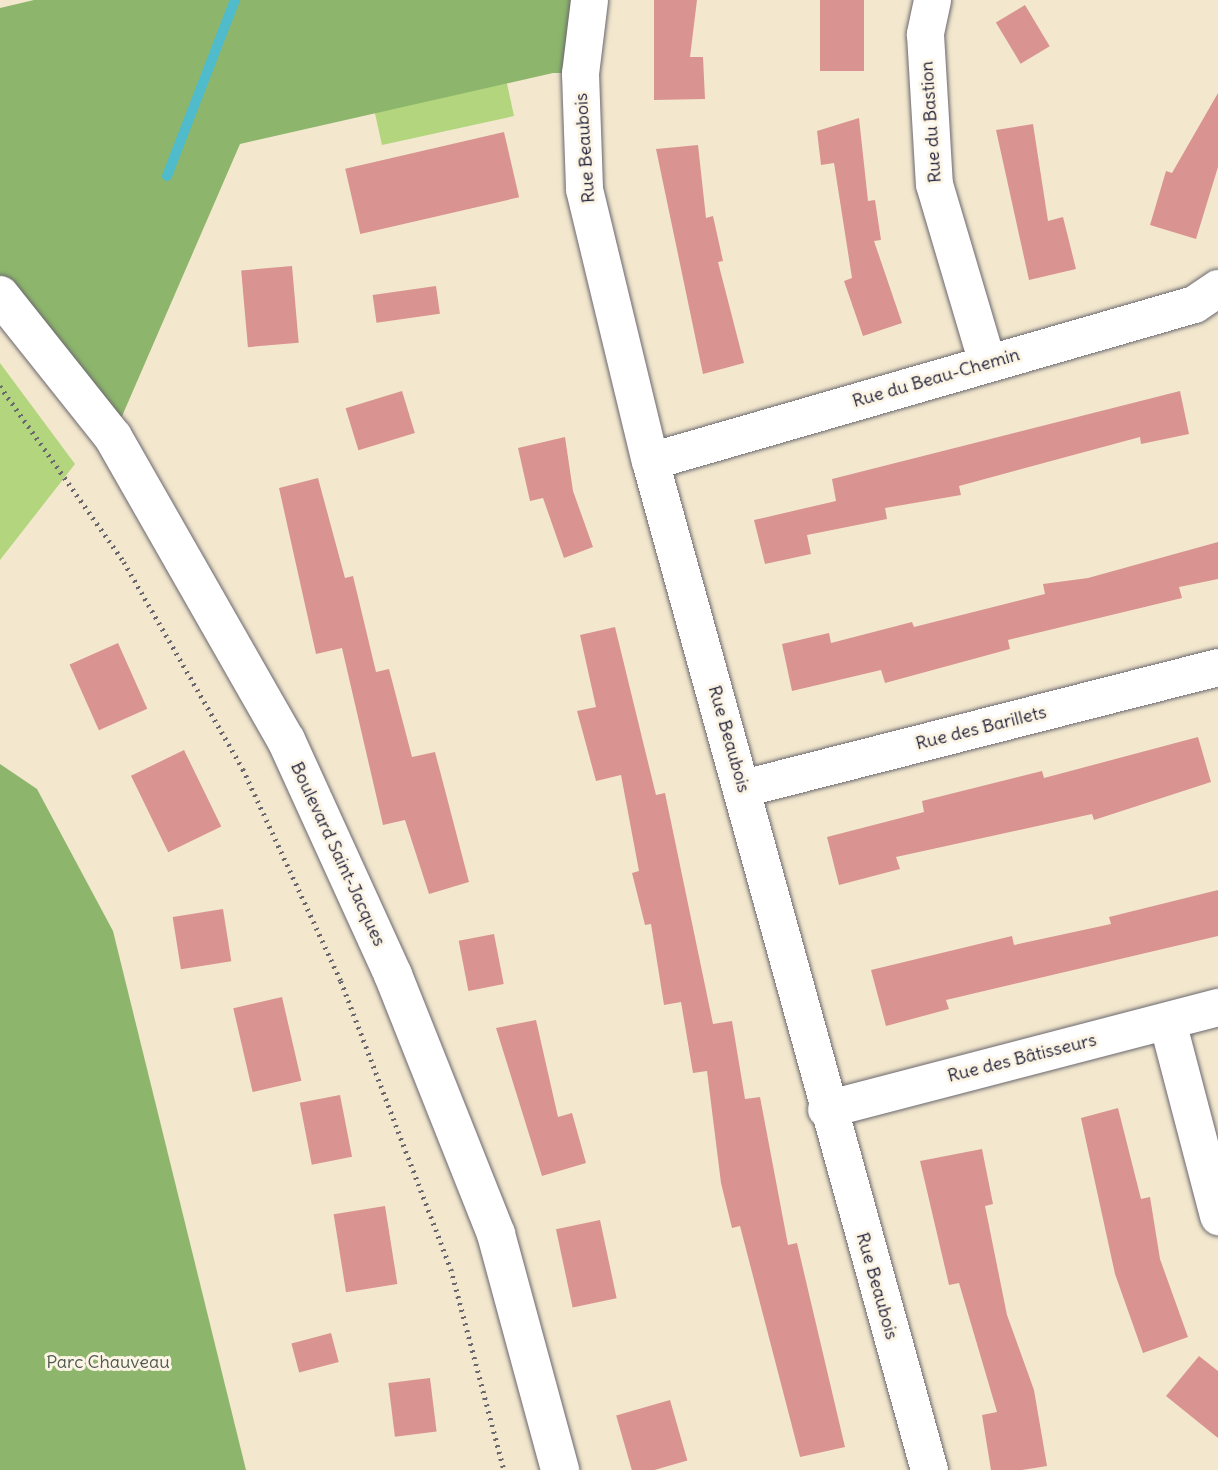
<!DOCTYPE html>
<html>
<head>
<meta charset="utf-8">
<style>
	body { margin:0 }
	#map { position:relative; width:1218px; height:1470px; overflow:hidden; background:#f3e8ce; font-family:Delius,sans-serif }
	div>[style] { position:absolute }
	.green>* { inset:0; background:#b2d57d }
	.forest>* { inset:0; background:#8db66c }
	.stream>* { height:10px; margin:-5px; padding:0 5px; transform-origin:5px; border-radius:5px; background:#50bbcb }
	.building>* { inset:0; background:#d99492; transform-origin:0 0 }
	.path>* { height:4.5px; margin-top:-2.25px; transform-origin:0; background:repeating-linear-gradient(90deg,#6b676e 0 2px,transparent 0 7px) }
	.roads { filter:drop-shadow(0 0 2px #6b676e) drop-shadow(0 0 2px #6b676e) }
	.street>* { height:37px; margin:-18.5px; padding:0 18.5px; transform-origin:18.5px; border-radius:18.5px; background:#fff }
	.secondary>* { height:38px; margin:-19px; padding:0 19px; transform-origin:19px; border-radius:19px; background:#fff }
	span { translate:-50% -50%; white-space:nowrap; text-align:center; line-height:1.15; -webkit-text-stroke:6px #fcf5e5; paint-order:stroke }
	.street-label { font-size:18px; color:#22223b }
	.park-label { font-size:18px; color:#4d584f }
</style>
</head>
<body>
<div id="map">
	<div class="green">
		<div style="clip-path:polygon(489px 0,514px 116px,382px 145px,368px 82px)"></div>
		<div style="clip-path:polygon(0 363px,75px 464px,0 560px)"></div>
	</div>
	<div class="forest">
		<div style="clip-path:polygon(34px 0,589px 0,580px 73px,553px 73px,240px 144px,113px 437px,0 295px,0 8px)"></div>
		<div style="clip-path:polygon(0 764px,37px 789px,113px 931px,246px 1470px,0 1470px)"></div>
	</div>
	<div class="stream">
		<div style="left:167px;top:176px;width:189px;rotate:-68.9deg"></div>
	</div>
	<div class="building">
		<div style="clip-path:polygon(654px 0,697px 0,690px 57px,703px 57px,705px 99px,654px 100px)"></div>
		<div style="left:820px;top:0;width:44px;height:71px"></div>
		<div style="left:1025px;top:5px;width:48px;height:34px;rotate:59deg"></div>
		<div style="clip-path:polygon(1218px 93px,1218px 167px,1196px 239px,1150px 225px,1166px 171px,1172px 173px)"></div>
		<div style="clip-path:polygon(859px 118px,868px 201px,875px 200px,881px 240px,874px 241px,902px 323px,863px 336px,844px 281px,852px 278px,834px 163px,821px 165px,817px 131px)"></div>
		<div style="clip-path:polygon(1033px 124px,1048px 221px,1063px 217px,1076px 269px,1029px 280px,996px 130px)"></div>
		<div style="left:504px;top:132px;width:67px;height:163px;rotate:77deg"></div>
		<div style="clip-path:polygon(698px 145px,706px 218px,713px 216px,723px 261px,718px 262px,744px 363px,703px 374px,656px 149px)"></div>
		<div style="left:292px;top:266px;width:77px;height:51px;rotate:85deg"></div>
		<div style="left:436px;top:286px;width:28px;height:64px;rotate:82deg"></div>
		<div style="left:402px;top:391px;width:44px;height:59px;rotate:73deg"></div>
		<div style="clip-path:polygon(1180px 391px,1189px 434px,1141px 444px,1140px 437px,959px 486px,961px 495px,885px 508px,887px 519px,807px 535px,811px 554px,765px 564px,754px 520px,836px 501px,832px 479px)"></div>
		<div style="clip-path:polygon(565px 437px,573px 491px,593px 547px,564px 558px,543px 498px,530px 501px,518px 448px)"></div>
		<div style="clip-path:polygon(318px 478px,345px 578px,353px 576px,376px 672px,389px 669px,412px 757px,435px 752px,469px 882px,429px 894px,405px 820px,383px 825px,342px 648px,316px 654px,279px 488px)"></div>
		<div style="clip-path:polygon(1218px 542px,1218px 579px,1179px 587px,1182px 598px,1008px 640px,1010px 649px,885px 683px,881px 670px,792px 691px,782px 644px,829px 633px,831px 643px,912px 622px,914px 627px,1045px 594px,1043px 584px,1088px 578px)"></div>
		<div style="clip-path:polygon(615px 627px,656px 795px,665px 793px,713px 1024px,732px 1021px,745px 1099px,760px 1097px,788px 1245px,797px 1243px,845px 1447px,800px 1457px,740px 1226px,732px 1228px,721px 1183px,707px 1071px,693px 1073px,681px 1002px,664px 1005px,651px 924px,645px 925px,632px 873px,639px 871px,621px 775px,596px 781px,577px 711px,596px 707px,580px 635px)"></div>
		<div style="left:118px;top:643px;width:72px;height:53px;rotate:66deg"></div>
		<div style="clip-path:polygon(1198px 737px,1211px 782px,1094px 820px,1092px 814px,896px 857px,900px 869px,839px 885px,827px 837px,924px 812px,922px 801px,1042px 771px,1044px 778px)"></div>
		<div style="left:184px;top:750px;width:85px;height:59px;rotate:64deg"></div>
		<div style="clip-path:polygon(1218px 890px,1218px 936px,946px 1000px,949px 1009px,886px 1026px,871px 970px,1012px 936px,1014px 945px,1111px 924px,1109px 917px)"></div>
		<div style="left:223px;top:909px;width:53px;height:51px;rotate:81deg"></div>
		<div style="left:494px;top:934px;width:51px;height:36px;rotate:79deg"></div>
		<div style="left:282px;top:997px;width:86px;height:50px;rotate:77deg"></div>
		<div style="clip-path:polygon(536px 1020px,558px 1117px,572px 1113px,586px 1163px,542px 1176px,496px 1028px)"></div>
		<div style="left:340px;top:1095px;width:63px;height:41px;rotate:79deg"></div>
		<div style="clip-path:polygon(1118px 1108px,1141px 1199px,1150px 1197px,1160px 1259px,1188px 1337px,1143px 1353px,1115px 1274px,1081px 1118px)"></div>
		<div style="clip-path:polygon(982px 1149px,993px 1204px,985px 1206px,1007px 1315px,1034px 1390px,1047px 1466px,1022px 1470px,991px 1470px,982px 1415px,997px 1412px,959px 1283px,949px 1285px,920px 1161px)"></div>
		<div style="left:385px;top:1206px;width:79px;height:52px;rotate:81deg"></div>
		<div style="left:600px;top:1220px;width:80px;height:45px;rotate:78deg"></div>
		<div style="left:331px;top:1333px;width:30px;height:41px;rotate:75deg"></div>
		<div style="clip-path:polygon(1199px 1356px,1218px 1371px,1218px 1438px,1166px 1396px)"></div>
		<div style="left:430px;top:1378px;width:54px;height:42px;rotate:83deg"></div>
		<div style="left:670px;top:1400px;width:63px;height:56px;rotate:74deg"></div>
	</div>
	<div class="path">
		<div style="left:0;top:386px;width:215px;rotate:54.8deg"></div>
		<div style="left:124px;top:562px;width:239px;rotate:60.1deg"></div>
		<div style="left:243px;top:769px;width:234px;rotate:65.2deg"></div>
		<div style="left:341px;top:981px;width:308px;rotate:69.1deg"></div>
		<div style="left:451px;top:1269px;width:208px;rotate:75.2deg"></div>
	</div>
	<div class="roads">
		<div class="street">
			<div style="left:589px;top:0;width:74px;rotate:97deg"></div>
			<div style="left:580px;top:73px;width:116px;rotate:88deg"></div>
			<div style="left:584px;top:189px;width:280px;rotate:76.4deg"></div>
			<div style="left:650px;top:461px;width:1047px;rotate:74.54deg"></div>
			<div style="left:932px;top:0;width:35px;rotate:102deg"></div>
			<div style="left:925px;top:34px;width:150px;rotate:86.6deg"></div>
			<div style="left:934px;top:184px;width:187px;rotate:73.5deg"></div>
			<div style="left:650px;top:461px;width:566px;rotate:-16.1deg"></div>
			<div style="left:1194px;top:304px;width:29px;rotate:-34deg"></div>
			<div style="left:743px;top:788px;width:490px;rotate:-14.3deg"></div>
			<div style="left:1167px;top:1021px;width:202px;rotate:75.3deg"></div>
			<div style="left:826px;top:1109px;width:405px;rotate:-14.6deg"></div>
		</div>
		<div class="secondary">
			<div style="left:0;top:295px;width:181px;rotate:51.5deg"></div>
			<div style="left:113px;top:437px;width:349px;rotate:60.3deg"></div>
			<div style="left:286px;top:740px;width:258px;rotate:65.5deg"></div>
			<div style="left:393px;top:975px;width:279px;rotate:68.3deg"></div>
			<div style="left:496px;top:1234px;width:245px;rotate:74.8deg"></div>
		</div>
	</div>
	<div class="street-label">
		<span style="left:931px;top:122px;rotate:-94deg">Rue du Bastion</span>
		<span style="left:585px;top:148px;rotate:-94deg">Rue Beaubois</span>
		<span style="left:936px;top:378px;rotate:-16deg">Rue du Beau-Chemin</span>
		<span style="left:981px;top:728px;rotate:-14deg">Rue des Barillets</span>
		<span style="left:729px;top:739px;rotate:74deg">Rue Beaubois</span>
		<span style="left:338px;top:854px;rotate:65deg">Boulevard Saint-Jacques</span>
		<span style="left:1022px;top:1058px;rotate:-14deg">Rue des Bâtisseurs</span>
		<span style="left:877px;top:1286px;rotate:74deg">Rue Beaubois</span>
	</div>
	<div class="park-label">
		<span style="left:108px;top:1362px">Parc Chauveau</span>
	</div>
</div>
</body>
</html>
